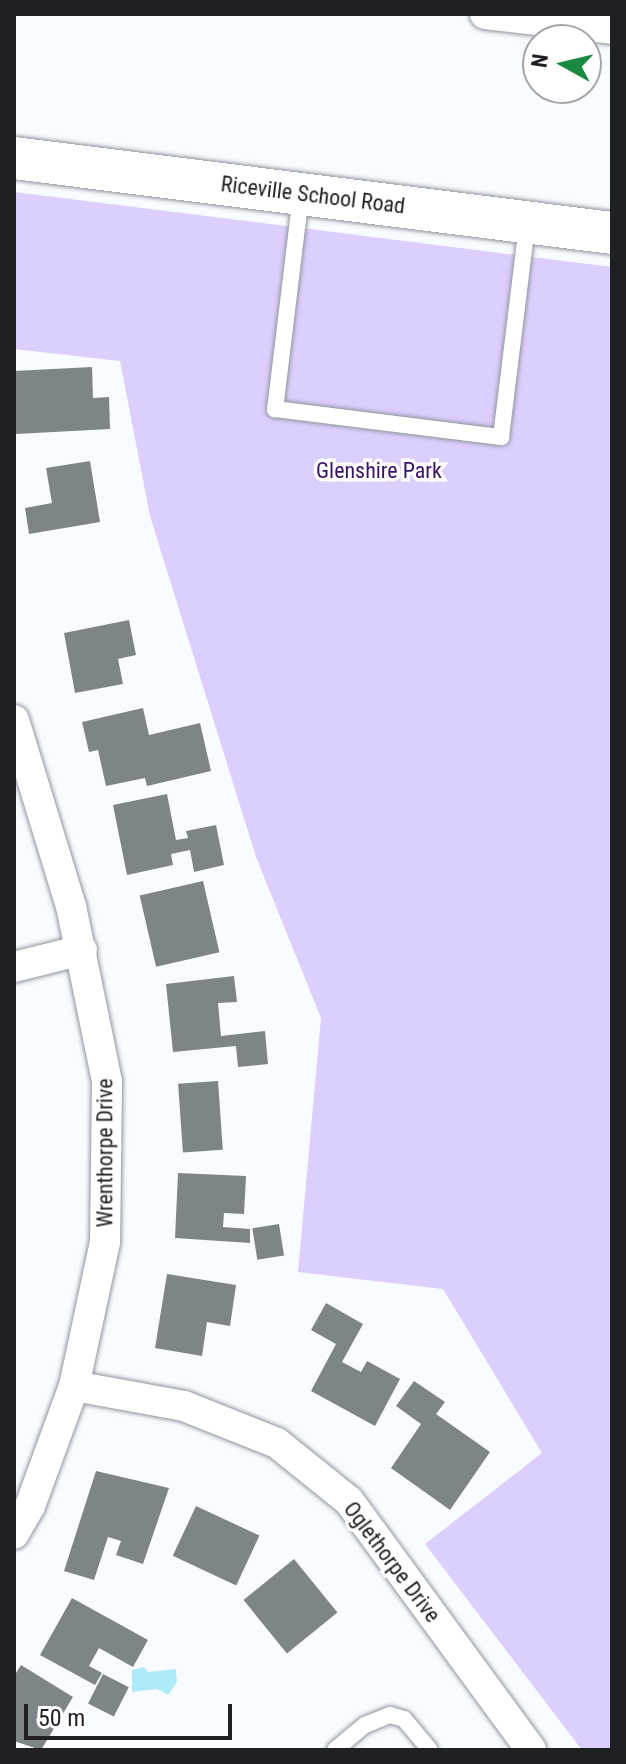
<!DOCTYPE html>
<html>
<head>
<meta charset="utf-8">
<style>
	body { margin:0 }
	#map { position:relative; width:626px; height:1764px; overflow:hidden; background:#f8fbff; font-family:"Roboto Condensed",sans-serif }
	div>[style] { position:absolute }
	.green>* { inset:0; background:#dccffe }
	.water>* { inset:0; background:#aeeaf8 }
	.building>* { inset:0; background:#7e8589; transform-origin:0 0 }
	.roads { filter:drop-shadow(0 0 2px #92969d) drop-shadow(0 0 2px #92969d) }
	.lane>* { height:16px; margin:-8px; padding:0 8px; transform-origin:8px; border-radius:8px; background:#fff }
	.street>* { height:30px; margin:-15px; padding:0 15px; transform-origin:15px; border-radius:15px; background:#fff }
	.secondary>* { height:42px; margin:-21px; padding:0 21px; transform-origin:21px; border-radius:21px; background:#fff }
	span { translate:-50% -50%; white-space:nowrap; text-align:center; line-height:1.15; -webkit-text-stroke:7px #fff; paint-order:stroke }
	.street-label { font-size:22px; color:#1e2023 }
	.park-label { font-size:22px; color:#391267 }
	.frame { position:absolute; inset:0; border:16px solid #1e2023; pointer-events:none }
	.north { position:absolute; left:522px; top:24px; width:80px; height:80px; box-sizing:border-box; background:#fff; border:2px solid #a5a6a7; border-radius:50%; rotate:278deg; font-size:22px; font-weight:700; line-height:32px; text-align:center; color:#1e2023 }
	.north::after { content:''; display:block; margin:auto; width:28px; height:36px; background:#198840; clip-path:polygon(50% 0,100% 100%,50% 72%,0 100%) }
	.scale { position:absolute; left:24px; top:1704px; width:208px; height:36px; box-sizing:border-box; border:4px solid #1e2023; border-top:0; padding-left:10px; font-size:24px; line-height:28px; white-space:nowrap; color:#1e2023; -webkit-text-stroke:6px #fff; paint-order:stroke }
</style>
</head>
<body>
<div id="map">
	<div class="green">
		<div style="clip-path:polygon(14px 192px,612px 267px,612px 1750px,582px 1750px,425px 1544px,542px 1453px,443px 1289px,298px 1272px,321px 1018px,256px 857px,150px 516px,120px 361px,14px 349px)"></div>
	</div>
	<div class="water">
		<div style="clip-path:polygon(144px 1667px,148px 1672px,176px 1669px,177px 1682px,168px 1695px,157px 1689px,132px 1692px,132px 1670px)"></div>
	</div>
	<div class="building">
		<div style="clip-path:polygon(92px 367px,93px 398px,109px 397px,110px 429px,16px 434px,14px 371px)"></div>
		<div style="clip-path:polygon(90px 461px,100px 522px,29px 534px,25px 508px,52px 503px,46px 468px)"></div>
		<div style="clip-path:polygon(129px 620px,136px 655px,118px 659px,123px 684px,75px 693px,64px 633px)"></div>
		<div style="clip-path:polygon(143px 708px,149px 735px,200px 723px,211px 771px,147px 786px,145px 778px,106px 786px,98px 750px,89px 752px,82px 722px)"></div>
		<div style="clip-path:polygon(167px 794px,176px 840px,188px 838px,186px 831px,216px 825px,224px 865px,194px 872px,190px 850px,171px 854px,173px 865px,127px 875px,113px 805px)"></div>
		<div style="left:203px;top:881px;width:73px;height:65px;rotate:77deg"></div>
		<div style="clip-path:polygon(234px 976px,237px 1002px,218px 1003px,221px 1036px,265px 1031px,268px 1064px,238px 1067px,236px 1046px,173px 1052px,166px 984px)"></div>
		<div style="left:218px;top:1081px;width:69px;height:40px;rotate:86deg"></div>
		<div style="clip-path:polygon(178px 1173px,246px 1176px,244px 1214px,224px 1213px,223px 1227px,250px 1229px,250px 1243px,175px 1238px)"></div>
		<div style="left:279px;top:1224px;width:32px;height:27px;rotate:81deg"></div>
		<div style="clip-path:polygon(167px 1274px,236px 1285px,230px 1326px,207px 1322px,202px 1356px,155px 1348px)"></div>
		<div style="clip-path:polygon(326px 1303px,363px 1324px,342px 1362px,361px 1372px,367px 1361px,400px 1379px,375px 1426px,311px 1391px,336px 1344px,311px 1330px)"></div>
		<div style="clip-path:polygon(414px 1381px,445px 1402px,436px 1414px,490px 1452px,450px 1510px,391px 1468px,421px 1424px,396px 1406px)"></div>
		<div style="clip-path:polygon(96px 1471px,169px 1488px,143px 1564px,116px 1555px,121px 1541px,108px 1537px,94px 1580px,64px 1571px)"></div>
		<div style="left:196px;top:1506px;width:70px;height:55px;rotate:25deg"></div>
		<div style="left:294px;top:1559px;width:69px;height:65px;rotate:51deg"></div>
		<div style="clip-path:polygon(72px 1598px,148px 1640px,133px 1667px,99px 1648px,89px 1666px,102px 1673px,95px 1685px,40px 1655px)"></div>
		<div style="clip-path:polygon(21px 1665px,73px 1697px,41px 1750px,14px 1741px,14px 1676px)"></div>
		<div style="left:103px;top:1674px;width:29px;height:33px;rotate:27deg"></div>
	</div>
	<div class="roads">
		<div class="lane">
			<div style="left:301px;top:195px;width:216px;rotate:96.9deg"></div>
			<div style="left:275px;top:409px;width:228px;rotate:7.1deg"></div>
			<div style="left:501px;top:437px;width:215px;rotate:-83deg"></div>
			<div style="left:335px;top:1750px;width:39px;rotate:-40deg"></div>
			<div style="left:365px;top:1725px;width:27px;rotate:-22deg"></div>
			<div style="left:390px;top:1715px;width:15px;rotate:16deg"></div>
			<div style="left:404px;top:1719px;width:40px;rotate:50deg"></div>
		</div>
		<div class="street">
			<div style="left:485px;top:14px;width:128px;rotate:6.7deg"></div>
			<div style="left:14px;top:720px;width:195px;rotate:73deg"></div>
			<div style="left:71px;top:906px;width:180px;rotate:78.4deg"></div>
			<div style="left:107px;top:1082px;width:160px;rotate:90.7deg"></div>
			<div style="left:105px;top:1242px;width:147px;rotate:102.1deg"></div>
			<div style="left:74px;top:1386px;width:128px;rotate:110.1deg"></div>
			<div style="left:30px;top:1506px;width:32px;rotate:120deg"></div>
			<div style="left:14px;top:967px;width:70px;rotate:-14deg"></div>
			<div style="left:74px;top:1386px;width:112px;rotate:10.3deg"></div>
			<div style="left:184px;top:1406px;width:100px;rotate:21.7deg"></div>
			<div style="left:277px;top:1443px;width:92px;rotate:38.9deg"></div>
			<div style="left:349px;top:1501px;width:308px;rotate:53.8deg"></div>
		</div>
		<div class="secondary">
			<div style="left:14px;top:158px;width:603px;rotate:7.15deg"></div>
		</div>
	</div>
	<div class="street-label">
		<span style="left:313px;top:195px;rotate:7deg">Riceville School Road</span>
		<span style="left:105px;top:1153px;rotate:-90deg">Wrenthorpe Drive</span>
		<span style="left:392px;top:1562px;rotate:53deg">Oglethorpe Drive</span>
	</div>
	<div class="park-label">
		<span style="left:379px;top:471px">Glenshire Park</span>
	</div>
	<div class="frame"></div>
	<div class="north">N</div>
	<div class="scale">50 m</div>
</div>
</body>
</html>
